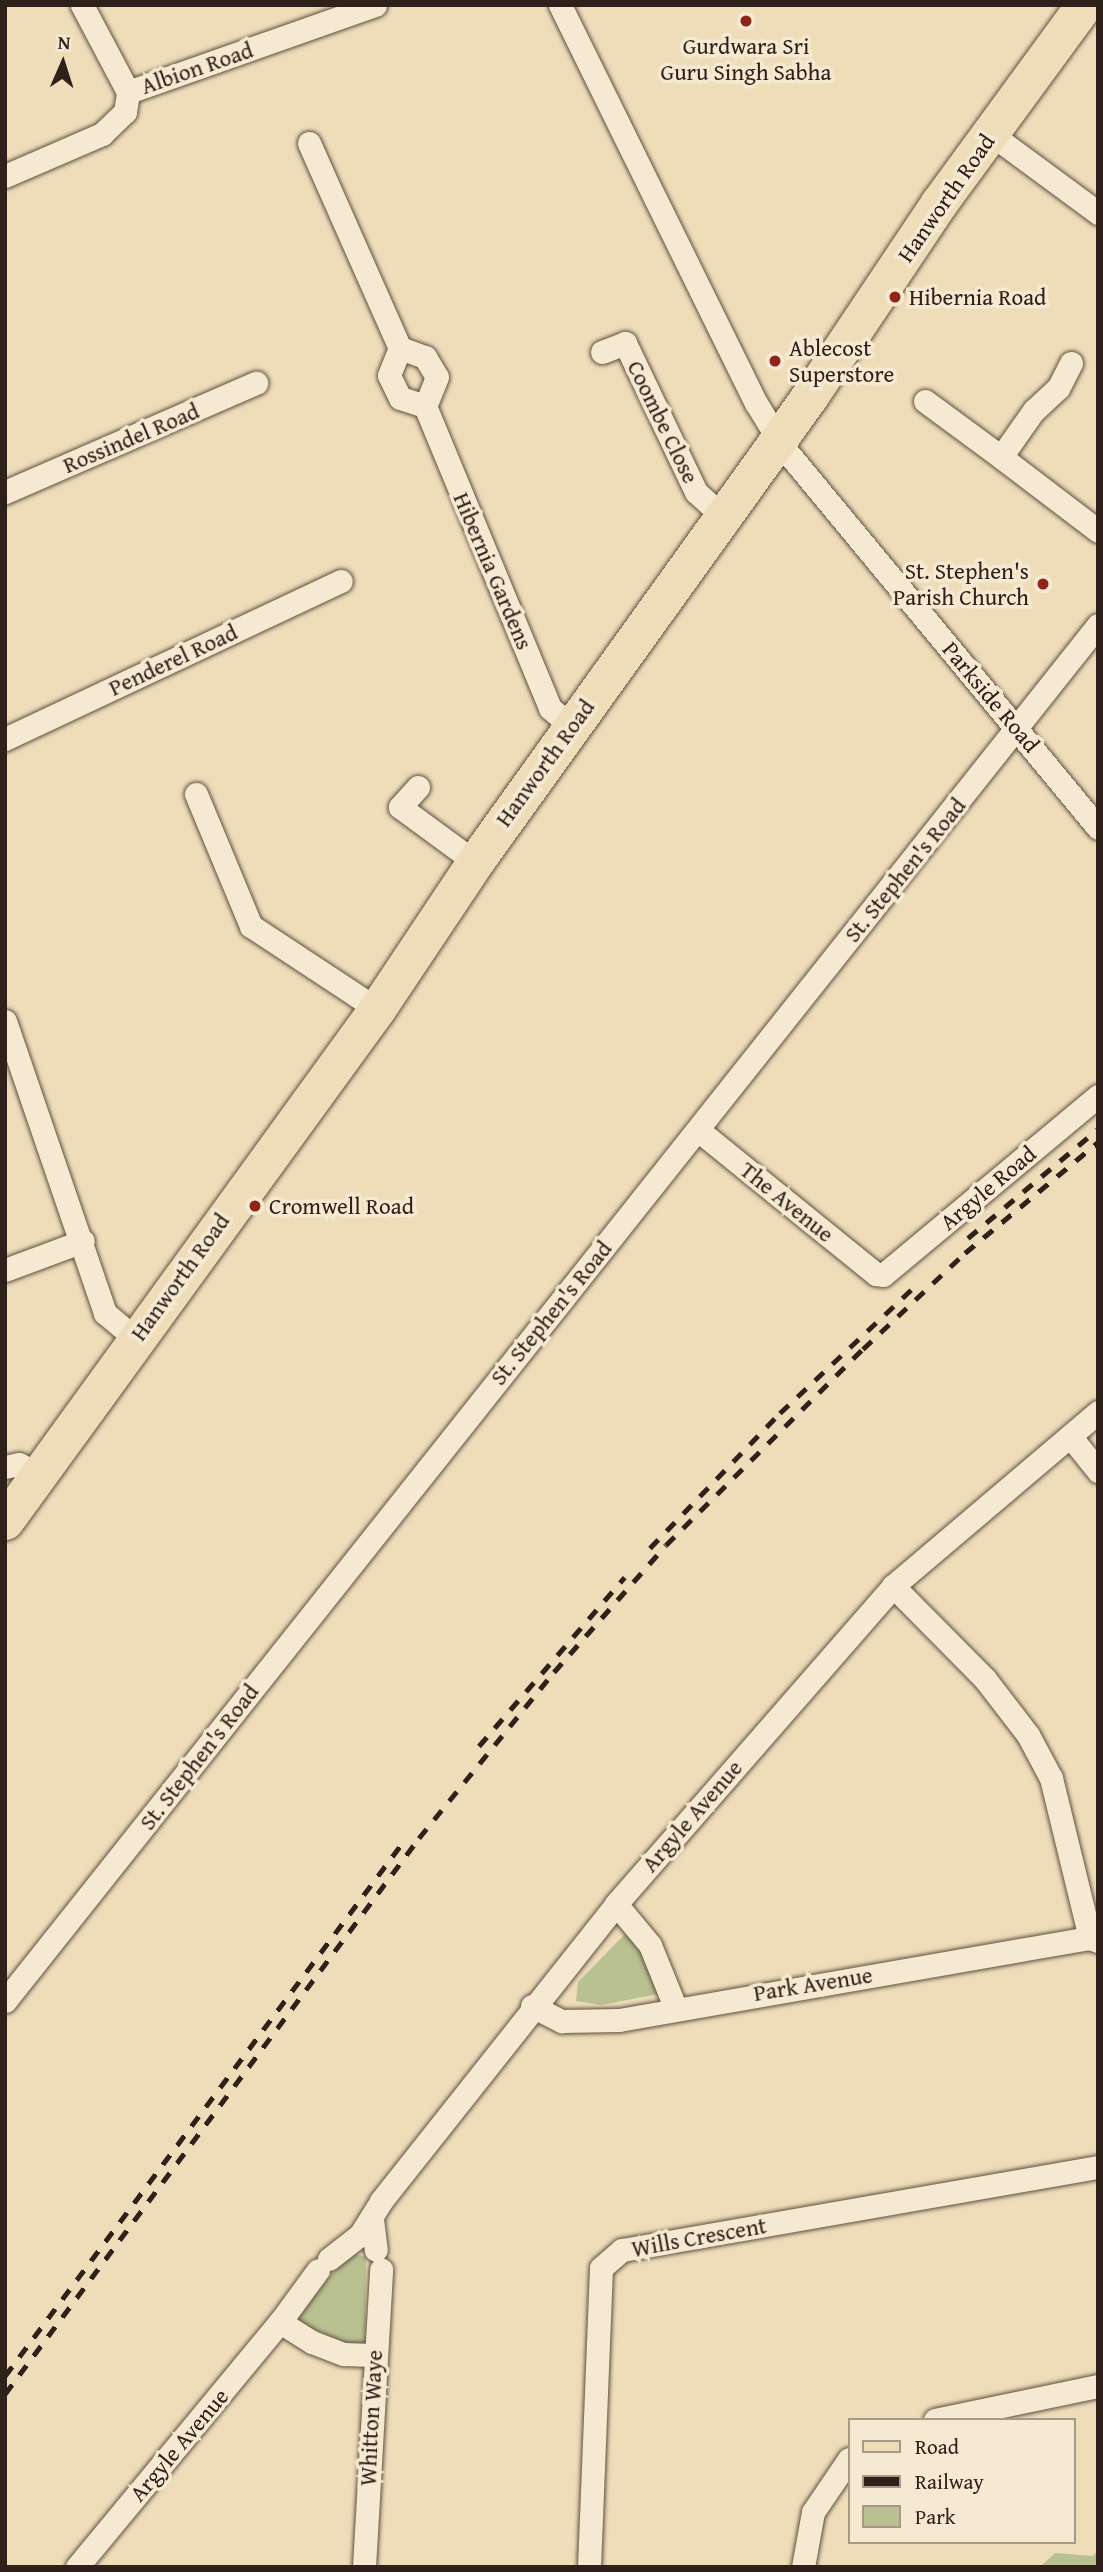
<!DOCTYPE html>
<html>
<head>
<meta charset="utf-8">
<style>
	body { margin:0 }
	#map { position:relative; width:1103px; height:2572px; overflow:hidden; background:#efddba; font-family:"Gentium Book Plus",serif }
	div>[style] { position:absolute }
	.green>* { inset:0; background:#b9c190 }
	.roads { filter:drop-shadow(0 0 2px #5f5041) drop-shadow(0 0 2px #5f5041) }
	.street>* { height:23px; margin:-11.5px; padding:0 11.5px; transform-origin:11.5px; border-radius:11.5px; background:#f5e9d2 }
	.primary>* { height:37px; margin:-18.5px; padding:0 18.5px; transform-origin:18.5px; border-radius:18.5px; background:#efddba }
	.rail>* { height:5px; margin-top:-2.5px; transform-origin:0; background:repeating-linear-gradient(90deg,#2f2119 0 12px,transparent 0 24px) }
	.dots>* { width:19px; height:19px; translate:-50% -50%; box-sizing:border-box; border:4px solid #f5e9d2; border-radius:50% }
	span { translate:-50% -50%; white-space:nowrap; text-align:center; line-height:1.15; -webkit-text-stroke:7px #f5e9d2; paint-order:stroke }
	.poi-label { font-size:23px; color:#2f2119 }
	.left { translate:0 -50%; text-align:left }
	.right { translate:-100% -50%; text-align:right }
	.street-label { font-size:23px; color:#2f2119 }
	.frame { position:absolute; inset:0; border:7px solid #2f2119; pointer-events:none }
	.legend { position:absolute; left:848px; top:2418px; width:228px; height:126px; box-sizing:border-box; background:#f5e9d2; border:2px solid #a69988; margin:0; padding:9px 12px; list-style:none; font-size:21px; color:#2f2119 }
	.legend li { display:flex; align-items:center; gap:14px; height:35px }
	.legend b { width:35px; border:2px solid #a69988 }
	.north { position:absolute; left:28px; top:28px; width:70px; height:70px; -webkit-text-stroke:5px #f5e9d2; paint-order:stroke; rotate:3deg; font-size:19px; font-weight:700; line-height:28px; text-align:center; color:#2f2119 }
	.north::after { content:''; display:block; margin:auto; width:24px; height:32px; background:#2f2119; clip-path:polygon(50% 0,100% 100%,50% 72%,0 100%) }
</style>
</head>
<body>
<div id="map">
	<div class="green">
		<div style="clip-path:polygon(625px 1934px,644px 1955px,658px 1994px,601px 2005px,576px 2001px,578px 1982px)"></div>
		<div style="clip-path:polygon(349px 2253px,366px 2257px,365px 2342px,355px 2347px,299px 2323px,300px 2314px)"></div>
		<div style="clip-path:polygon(1098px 2550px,1098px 2567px,1040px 2567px,1055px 2553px,1093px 2556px)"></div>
	</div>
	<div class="roads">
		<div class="street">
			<div style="left:82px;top:5px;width:98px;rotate:62.1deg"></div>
			<div style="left:560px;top:5px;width:444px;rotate:63.8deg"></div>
			<div style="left:756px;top:403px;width:52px;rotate:58.5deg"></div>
			<div style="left:783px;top:447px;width:494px;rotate:50.4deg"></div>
			<div style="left:991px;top:134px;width:133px;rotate:36.4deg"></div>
			<div style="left:309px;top:143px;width:224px;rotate:66.1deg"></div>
			<div style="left:5px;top:176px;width:106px;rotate:-23.4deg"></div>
			<div style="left:102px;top:134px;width:32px;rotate:-44deg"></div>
			<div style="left:125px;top:112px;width:20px;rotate:-81deg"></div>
			<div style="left:128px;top:92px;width:262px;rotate:-19.4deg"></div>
			<div style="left:400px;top:348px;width:27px;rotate:20deg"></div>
			<div style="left:425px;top:357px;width:23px;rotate:59deg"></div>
			<div style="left:437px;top:377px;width:31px;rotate:112deg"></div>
			<div style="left:425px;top:406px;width:26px;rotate:-162deg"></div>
			<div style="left:400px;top:398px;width:25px;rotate:-116deg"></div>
			<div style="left:389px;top:375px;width:29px;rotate:-68deg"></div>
			<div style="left:602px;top:352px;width:25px;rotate:-21deg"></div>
			<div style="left:625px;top:343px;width:165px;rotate:64.5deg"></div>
			<div style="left:696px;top:492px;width:36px;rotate:42deg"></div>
			<div style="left:1071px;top:363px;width:28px;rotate:117deg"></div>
			<div style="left:1058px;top:388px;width:33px;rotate:137deg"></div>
			<div style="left:1034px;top:410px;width:57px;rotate:125.1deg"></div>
			<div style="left:1001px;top:457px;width:122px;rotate:37.3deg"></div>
			<div style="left:925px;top:401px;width:94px;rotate:36.4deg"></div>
			<div style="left:425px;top:406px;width:327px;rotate:67.5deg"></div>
			<div style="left:550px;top:708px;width:29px;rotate:41deg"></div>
			<div style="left:5px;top:492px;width:274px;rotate:-23.5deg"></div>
			<div style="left:5px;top:739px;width:371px;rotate:-25.2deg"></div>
			<div style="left:418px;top:787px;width:27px;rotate:132deg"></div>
			<div style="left:400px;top:807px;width:93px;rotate:36.3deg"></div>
			<div style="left:196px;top:794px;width:143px;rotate:67.4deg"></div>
			<div style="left:251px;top:926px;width:151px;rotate:33.4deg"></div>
			<div style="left:5px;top:1021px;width:309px;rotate:71.1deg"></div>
			<div style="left:105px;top:1313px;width:39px;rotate:40deg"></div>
			<div style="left:698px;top:1130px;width:229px;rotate:39deg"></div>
			<div style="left:876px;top:1274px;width:7px;rotate:8deg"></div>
			<div style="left:883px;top:1275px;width:280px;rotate:-39.8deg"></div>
			<div style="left:5px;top:1270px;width:83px;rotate:-20.4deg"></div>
			<div style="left:1070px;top:1436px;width:45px;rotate:51.3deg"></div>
			<div style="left:5px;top:1467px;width:14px;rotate:-12deg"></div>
			<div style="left:19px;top:1464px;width:22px;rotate:30deg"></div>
			<div style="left:893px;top:1586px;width:131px;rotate:45.3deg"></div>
			<div style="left:985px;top:1679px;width:71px;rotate:52.5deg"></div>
			<div style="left:1028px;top:1735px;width:49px;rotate:61.9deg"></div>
			<div style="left:1051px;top:1778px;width:165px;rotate:76.3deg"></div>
			<div style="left:616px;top:1904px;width:53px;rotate:50.3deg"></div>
			<div style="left:650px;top:1945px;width:67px;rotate:68deg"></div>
			<div style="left:5px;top:2001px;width:1757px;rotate:-51.54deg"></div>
			<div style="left:532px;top:2006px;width:34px;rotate:27deg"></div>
			<div style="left:562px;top:2021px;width:57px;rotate:-1deg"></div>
			<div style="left:619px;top:2020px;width:478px;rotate:-9.9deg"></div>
			<div style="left:1090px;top:1938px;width:9px;rotate:21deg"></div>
			<div style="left:372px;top:2219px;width:31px;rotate:83deg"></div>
			<div style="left:329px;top:2259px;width:39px;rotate:-38deg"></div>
			<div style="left:360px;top:2235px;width:40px;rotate:-58deg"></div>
			<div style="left:381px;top:2201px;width:379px;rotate:-51.6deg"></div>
			<div style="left:616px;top:1904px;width:422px;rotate:-48.9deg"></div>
			<div style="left:893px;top:1586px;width:269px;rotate:-40.3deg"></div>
			<div style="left:280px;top:2322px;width:38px;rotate:32deg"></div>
			<div style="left:312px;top:2342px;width:34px;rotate:21deg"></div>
			<div style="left:344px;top:2354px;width:29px;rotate:2deg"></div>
			<div style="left:935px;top:2420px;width:167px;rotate:-11.8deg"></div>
			<div style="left:77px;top:2567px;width:318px;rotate:-50.4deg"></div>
			<div style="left:280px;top:2322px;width:64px;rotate:-53.8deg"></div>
			<div style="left:364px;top:2567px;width:298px;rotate:-86.7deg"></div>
			<div style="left:589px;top:2567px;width:299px;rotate:-87.7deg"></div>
			<div style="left:601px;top:2268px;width:28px;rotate:-41deg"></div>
			<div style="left:622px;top:2250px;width:483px;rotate:-9.9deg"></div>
			<div style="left:803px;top:2567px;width:56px;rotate:-79.7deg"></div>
			<div style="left:813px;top:2512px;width:64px;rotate:-55.8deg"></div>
		</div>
		<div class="primary">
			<div style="left:5px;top:1521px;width:633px;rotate:-54deg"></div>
			<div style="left:377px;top:1009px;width:177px;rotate:-56.3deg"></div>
			<div style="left:475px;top:862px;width:573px;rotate:-54.31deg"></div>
			<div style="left:809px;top:397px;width:234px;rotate:-56.2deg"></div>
			<div style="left:939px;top:203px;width:245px;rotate:-53.8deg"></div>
		</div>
	</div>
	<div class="rail">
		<div style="left:968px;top:1238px;width:170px;rotate:-40deg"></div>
		<div style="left:650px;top:1548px;width:187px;rotate:-46.1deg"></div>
		<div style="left:780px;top:1413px;width:184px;rotate:-43.2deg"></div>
		<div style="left:479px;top:1746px;width:223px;rotate:-49.2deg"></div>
		<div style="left:5px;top:2376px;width:662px;rotate:-53.29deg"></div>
		<div style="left:5px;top:2394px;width:693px;rotate:-53.33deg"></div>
		<div style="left:419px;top:1838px;width:214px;rotate:-50.9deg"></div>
		<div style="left:554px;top:1672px;width:169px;rotate:-48.6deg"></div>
		<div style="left:666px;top:1545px;width:278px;rotate:-44.9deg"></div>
		<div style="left:863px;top:1349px;width:140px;rotate:-43.3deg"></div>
		<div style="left:965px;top:1253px;width:173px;rotate:-39.8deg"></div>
	</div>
	<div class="dots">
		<div style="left:746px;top:21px;background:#8f2418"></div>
		<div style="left:895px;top:297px;background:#8f2418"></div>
		<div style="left:775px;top:361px;background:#8f2418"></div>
		<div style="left:1043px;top:584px;background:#8f2418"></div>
		<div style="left:255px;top:1206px;background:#8f2418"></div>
	</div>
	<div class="poi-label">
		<span style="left:746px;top:59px">Gurdwara Sri<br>Guru Singh Sabha</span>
		<span class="left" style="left:909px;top:297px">Hibernia Road</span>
		<span class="left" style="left:789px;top:361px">Ablecost<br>Superstore</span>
		<span class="right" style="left:1029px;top:584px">St. Stephen's<br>Parish Church</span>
		<span class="left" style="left:269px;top:1206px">Cromwell Road</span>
	</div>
	<div class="street-label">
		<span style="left:197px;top:68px;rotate:-19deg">Albion Road</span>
		<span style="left:946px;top:198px;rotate:-55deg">Hanworth Road</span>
		<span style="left:663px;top:422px;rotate:64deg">Coombe Close</span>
		<span style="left:131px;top:438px;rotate:-23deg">Rossindel Road</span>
		<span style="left:493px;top:571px;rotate:67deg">Hibernia Gardens</span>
		<span style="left:173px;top:660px;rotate:-25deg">Penderel Road</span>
		<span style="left:991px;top:697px;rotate:50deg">Parkside Road</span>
		<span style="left:545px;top:763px;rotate:-54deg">Hanworth Road</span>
		<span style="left:905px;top:870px;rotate:-51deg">St. Stephen's Road</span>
		<span style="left:988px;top:1188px;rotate:-40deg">Argyle Road</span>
		<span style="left:787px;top:1202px;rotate:39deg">The Avenue</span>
		<span style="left:180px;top:1277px;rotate:-54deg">Hanworth Road</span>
		<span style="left:551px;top:1313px;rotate:-51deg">St. Stephen's Road</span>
		<span style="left:199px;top:1757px;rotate:-52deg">St. Stephen's Road</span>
		<span style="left:692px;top:1816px;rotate:-49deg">Argyle Avenue</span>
		<span style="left:813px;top:1984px;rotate:-9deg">Park Avenue</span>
		<span style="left:699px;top:2237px;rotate:-10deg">Wills Crescent</span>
		<span style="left:371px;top:2418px;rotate:-87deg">Whitton Waye</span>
		<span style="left:179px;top:2445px;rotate:-50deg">Argyle Avenue</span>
	</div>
	<div class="frame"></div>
	<ul class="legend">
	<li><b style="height:9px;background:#efddba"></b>Road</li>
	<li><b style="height:9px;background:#2f2119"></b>Railway</li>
	<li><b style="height:19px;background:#b9c190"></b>Park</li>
	</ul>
	<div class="north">N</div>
</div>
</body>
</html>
